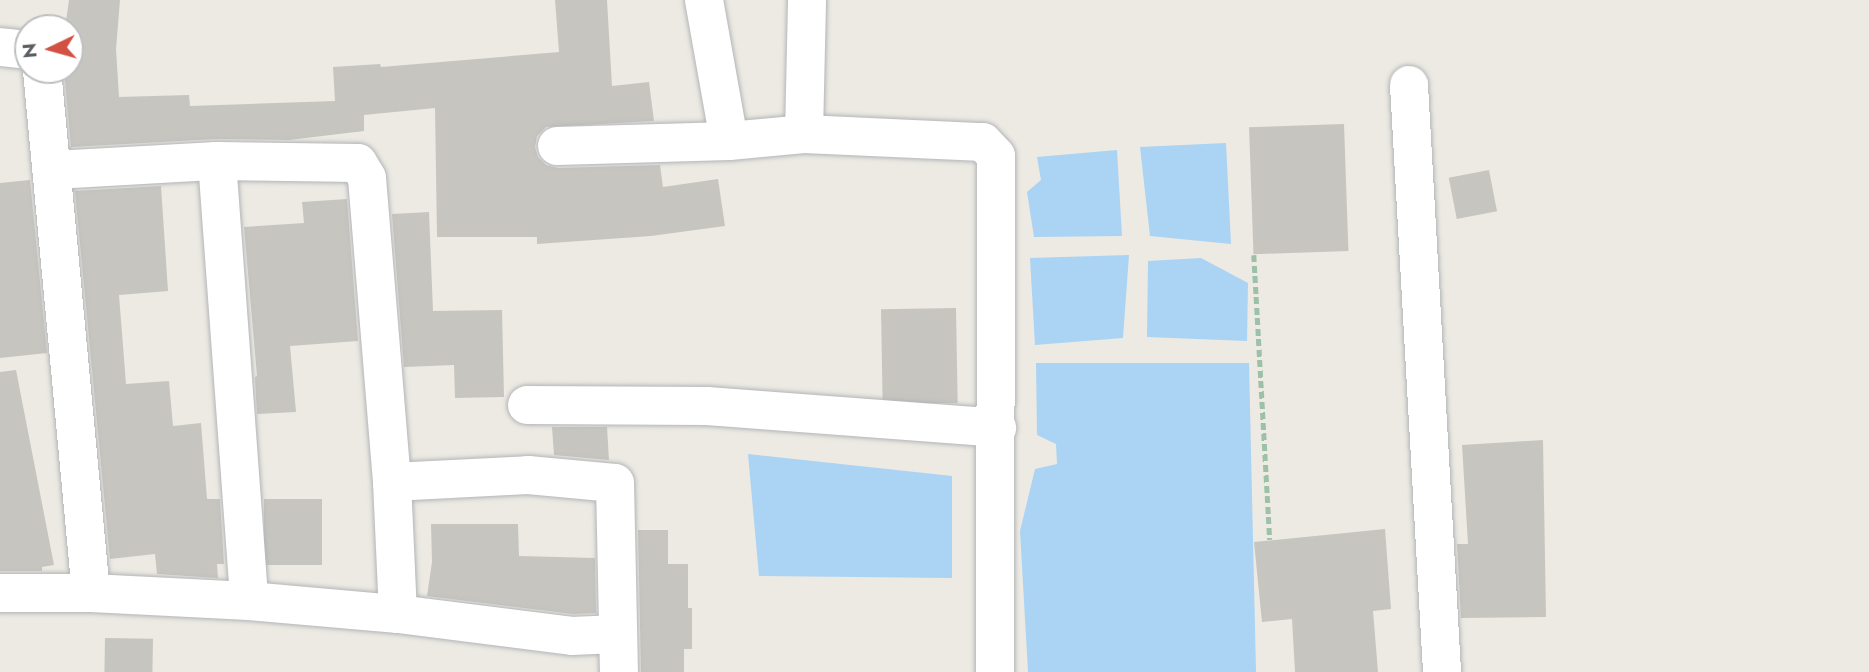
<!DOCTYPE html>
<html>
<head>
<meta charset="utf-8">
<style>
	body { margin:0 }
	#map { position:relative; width:1869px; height:672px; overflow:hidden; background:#eceae3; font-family:Jost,sans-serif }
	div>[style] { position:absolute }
	.water>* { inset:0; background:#abd3f3 }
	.building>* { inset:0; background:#c7c5c0; transform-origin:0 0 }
	.path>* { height:4.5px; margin-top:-2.25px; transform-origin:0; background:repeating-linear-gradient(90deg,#9cc0a8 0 7px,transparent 0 10.5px) }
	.roads { filter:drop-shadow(0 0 2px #b3b5b8) drop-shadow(0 0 2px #b3b5b8) }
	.minor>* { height:38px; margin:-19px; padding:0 19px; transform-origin:19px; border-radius:19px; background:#fff }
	span { translate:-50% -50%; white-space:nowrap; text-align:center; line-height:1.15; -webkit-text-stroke:6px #fff; paint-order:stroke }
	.north { position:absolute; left:14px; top:14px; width:70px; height:70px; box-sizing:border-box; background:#fff; border:2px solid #bdbfc0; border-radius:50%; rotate:265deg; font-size:19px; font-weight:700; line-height:28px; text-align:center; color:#5b5e62 }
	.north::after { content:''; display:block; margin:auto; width:24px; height:32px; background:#d25143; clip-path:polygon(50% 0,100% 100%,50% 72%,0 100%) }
</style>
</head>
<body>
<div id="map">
	<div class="water">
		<div style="clip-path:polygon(1226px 143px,1231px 244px,1150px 236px,1140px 147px)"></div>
		<div style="clip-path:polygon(1117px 150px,1122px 236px,1034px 237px,1027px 192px,1041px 180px,1037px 157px)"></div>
		<div style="clip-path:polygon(1129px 255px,1123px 338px,1035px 345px,1030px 258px)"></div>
		<div style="clip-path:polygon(1201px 258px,1248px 283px,1247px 341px,1147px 337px,1148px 261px)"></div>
		<div style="clip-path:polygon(1036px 363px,1249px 363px,1256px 672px,1028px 672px,1020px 531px,1035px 469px,1057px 464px,1056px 444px,1037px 435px)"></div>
		<div style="clip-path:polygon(748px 454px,952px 476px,952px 578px,759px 576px)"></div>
	</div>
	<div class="building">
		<div style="clip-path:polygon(69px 0,120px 0,116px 49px,119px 97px,189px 95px,190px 106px,335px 101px,333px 67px,380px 64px,381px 67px,559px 52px,555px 0,607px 0,612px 86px,649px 82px,654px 121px,546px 127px,537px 136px,535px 147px,538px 157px,546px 165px,558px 168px,660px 165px,663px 187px,718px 179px,725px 226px,651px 236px,537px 244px,537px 237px,437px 237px,435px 108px,364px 115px,364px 131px,289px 140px,216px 139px,71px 147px,64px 70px,70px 70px,70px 28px,65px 28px)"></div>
		<div style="left:1344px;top:124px;width:127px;height:95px;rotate:88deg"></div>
		<div style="left:1489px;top:170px;width:42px;height:41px;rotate:79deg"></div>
		<div style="clip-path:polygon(30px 180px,47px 353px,0 358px,0 183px)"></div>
		<div style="clip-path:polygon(161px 186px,168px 291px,119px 295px,126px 384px,169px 381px,173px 426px,201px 423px,207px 499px,220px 499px,224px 564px,217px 564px,218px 578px,157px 574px,155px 554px,110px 559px,75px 191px)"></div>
		<div style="clip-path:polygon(347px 199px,358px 341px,290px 346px,296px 412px,257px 414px,255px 377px,257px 376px,244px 227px,304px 223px,302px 202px)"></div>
		<div style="clip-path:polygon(429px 212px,433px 311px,502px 310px,504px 397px,455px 398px,454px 365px,404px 367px,392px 214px)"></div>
		<div style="left:956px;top:308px;width:95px;height:75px;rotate:89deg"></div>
		<div style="clip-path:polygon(16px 370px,54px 565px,42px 567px,42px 571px,0 571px,0 372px)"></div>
		<div style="clip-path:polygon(552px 427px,607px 427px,609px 460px,554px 455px)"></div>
		<div style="clip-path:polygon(1543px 440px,1546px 617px,1461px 618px,1457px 544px,1468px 544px,1462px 445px)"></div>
		<div style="left:264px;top:499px;width:58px;height:66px"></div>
		<div style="clip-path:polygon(431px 524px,518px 524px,519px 556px,595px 558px,596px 613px,573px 614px,427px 596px,432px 562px)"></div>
		<div style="clip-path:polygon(1385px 529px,1391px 609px,1373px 611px,1378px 672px,1295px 672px,1292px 619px,1262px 622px,1254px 542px)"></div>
		<div style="clip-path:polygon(638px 530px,668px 530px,668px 564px,688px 564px,688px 608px,692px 608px,692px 649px,684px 649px,684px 672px,641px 672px)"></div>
		<div style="left:105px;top:638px;width:48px;height:34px;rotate:1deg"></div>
	</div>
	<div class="path">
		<div style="left:1254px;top:255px;width:285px;rotate:86.8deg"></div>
	</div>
	<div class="roads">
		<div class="minor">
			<div style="left:704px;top:0;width:143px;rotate:79.9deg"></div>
			<div style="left:0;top:47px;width:28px;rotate:6deg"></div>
			<div style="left:42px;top:70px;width:525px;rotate:84.65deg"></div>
			<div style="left:1409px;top:85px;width:588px;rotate:86.78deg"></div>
			<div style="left:804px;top:134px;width:134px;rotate:-88.7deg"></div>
			<div style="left:557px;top:146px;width:172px;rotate:-1.7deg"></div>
			<div style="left:729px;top:141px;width:75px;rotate:-5.3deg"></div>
			<div style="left:804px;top:134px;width:179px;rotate:2.6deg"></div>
			<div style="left:983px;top:142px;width:19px;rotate:47deg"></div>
			<div style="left:996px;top:156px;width:516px;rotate:90.11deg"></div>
			<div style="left:217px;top:161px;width:441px;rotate:85.8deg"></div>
			<div style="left:54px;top:170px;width:163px;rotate:-3.2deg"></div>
			<div style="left:217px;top:161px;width:141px;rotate:0.8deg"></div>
			<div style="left:358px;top:163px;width:17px;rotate:59deg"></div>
			<div style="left:367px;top:178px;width:305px;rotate:85.3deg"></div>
			<div style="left:392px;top:482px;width:132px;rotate:87.4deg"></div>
			<div style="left:398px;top:614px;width:175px;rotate:7.2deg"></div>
			<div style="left:572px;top:636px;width:45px;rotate:-2.5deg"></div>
			<div style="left:527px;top:405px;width:180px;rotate:0.3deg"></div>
			<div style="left:707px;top:406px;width:291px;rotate:4.3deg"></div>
			<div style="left:392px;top:482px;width:136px;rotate:-2.9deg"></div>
			<div style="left:528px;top:475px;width:87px;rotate:5.3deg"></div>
			<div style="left:615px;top:483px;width:189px;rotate:88.8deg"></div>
			<div style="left:0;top:593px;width:91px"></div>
			<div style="left:91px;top:593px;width:158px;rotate:2.9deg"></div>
			<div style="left:249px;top:601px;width:150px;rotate:5deg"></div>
		</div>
	</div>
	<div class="north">N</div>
</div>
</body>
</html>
